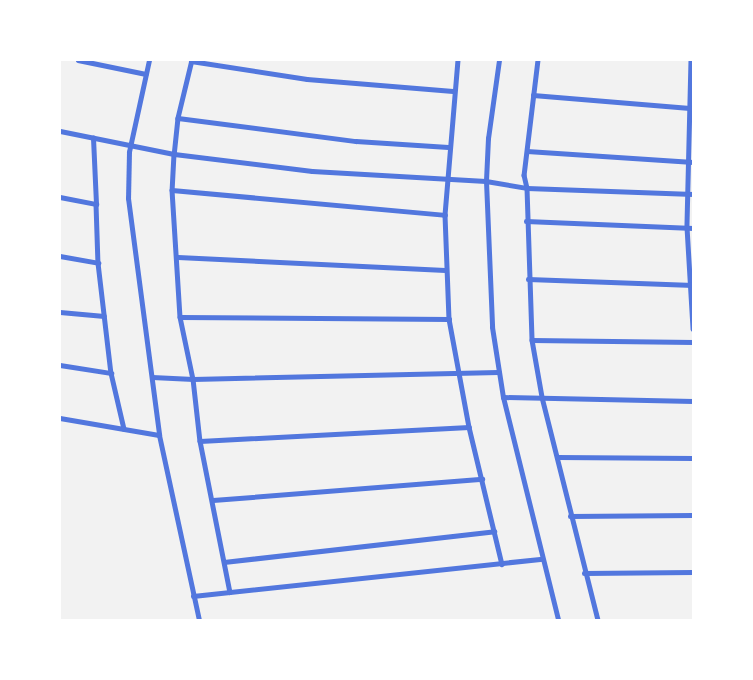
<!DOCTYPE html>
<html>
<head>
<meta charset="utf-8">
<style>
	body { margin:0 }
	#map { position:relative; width:753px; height:680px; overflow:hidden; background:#f2f2f2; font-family:"Roboto Condensed",sans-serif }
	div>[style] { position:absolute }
	.minor>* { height:4.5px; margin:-2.25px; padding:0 2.25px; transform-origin:2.25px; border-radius:2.25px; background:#5277de }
	.tertiary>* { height:5px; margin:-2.5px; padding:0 2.5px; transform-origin:2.5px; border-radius:2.5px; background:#5277de }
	span { translate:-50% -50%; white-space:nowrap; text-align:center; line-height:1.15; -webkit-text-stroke:4px #fff; paint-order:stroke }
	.frame { position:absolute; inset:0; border:61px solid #fff; pointer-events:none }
</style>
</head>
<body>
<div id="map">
	<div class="minor">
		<div style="left:78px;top:60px;width:69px;rotate:11.6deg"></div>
		<div style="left:192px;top:60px;width:60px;rotate:103.6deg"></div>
		<div style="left:178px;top:118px;width:36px;rotate:96deg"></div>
		<div style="left:174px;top:154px;width:36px;rotate:93deg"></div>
		<div style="left:172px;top:190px;width:127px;rotate:86.4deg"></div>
		<div style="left:180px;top:317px;width:63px;rotate:78.2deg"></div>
		<div style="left:193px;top:379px;width:62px;rotate:83.6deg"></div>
		<div style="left:200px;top:441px;width:154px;rotate:78.8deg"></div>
		<div style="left:458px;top:60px;width:156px;rotate:94.8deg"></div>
		<div style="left:445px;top:215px;width:104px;rotate:87.8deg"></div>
		<div style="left:449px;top:319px;width:110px;rotate:79.5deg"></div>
		<div style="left:469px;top:427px;width:141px;rotate:76.5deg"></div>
		<div style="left:538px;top:60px;width:116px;rotate:96.9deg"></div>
		<div style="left:524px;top:175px;width:13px;rotate:77deg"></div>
		<div style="left:527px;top:188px;width:152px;rotate:88.1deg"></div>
		<div style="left:532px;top:340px;width:58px;rotate:80deg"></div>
		<div style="left:542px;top:397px;width:230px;rotate:75.9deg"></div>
		<div style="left:691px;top:60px;width:167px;rotate:91.4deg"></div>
		<div style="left:687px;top:227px;width:102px;rotate:86.6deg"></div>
		<div style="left:191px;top:61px;width:117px;rotate:8.8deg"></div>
		<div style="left:307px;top:79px;width:146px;rotate:4.7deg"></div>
		<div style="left:533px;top:95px;width:160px;rotate:4.7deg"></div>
		<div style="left:178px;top:118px;width:179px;rotate:7.4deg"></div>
		<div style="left:356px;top:141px;width:92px;rotate:3.7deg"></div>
		<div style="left:527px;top:151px;width:166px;rotate:3.8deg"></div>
		<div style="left:486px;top:181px;width:42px;rotate:9.7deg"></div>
		<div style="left:527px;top:188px;width:166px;rotate:2.1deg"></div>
		<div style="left:172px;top:190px;width:274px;rotate:5.2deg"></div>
		<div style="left:60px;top:197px;width:37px;rotate:11deg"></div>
		<div style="left:96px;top:204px;width:66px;rotate:-92.6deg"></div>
		<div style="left:96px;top:204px;width:59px;rotate:88.1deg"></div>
		<div style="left:526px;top:221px;width:167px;rotate:2.4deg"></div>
		<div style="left:60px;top:256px;width:39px;rotate:10deg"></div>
		<div style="left:98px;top:263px;width:111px;rotate:83.3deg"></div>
		<div style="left:111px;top:373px;width:57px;rotate:76.9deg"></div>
		<div style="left:178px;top:257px;width:267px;rotate:2.8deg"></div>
		<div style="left:528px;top:279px;width:165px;rotate:2.1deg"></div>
		<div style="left:60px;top:312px;width:44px;rotate:5.2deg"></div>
		<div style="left:180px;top:317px;width:269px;rotate:0.4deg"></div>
		<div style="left:532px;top:340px;width:161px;rotate:0.7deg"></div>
		<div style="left:60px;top:365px;width:52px;rotate:8.9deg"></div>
		<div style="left:152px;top:377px;width:41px;rotate:2.8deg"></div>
		<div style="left:193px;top:379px;width:305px;rotate:-1.3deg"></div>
		<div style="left:503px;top:397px;width:190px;rotate:1.2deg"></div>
		<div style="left:60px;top:418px;width:100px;rotate:9.7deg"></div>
		<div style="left:200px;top:441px;width:269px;rotate:-3deg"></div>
		<div style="left:557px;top:457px;width:136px;rotate:0.4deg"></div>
		<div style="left:213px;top:500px;width:270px;rotate:-4.5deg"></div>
		<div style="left:570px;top:516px;width:123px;rotate:-0.5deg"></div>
		<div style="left:224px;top:562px;width:272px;rotate:-6.5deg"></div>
		<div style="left:584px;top:573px;width:109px;rotate:-0.5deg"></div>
		<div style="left:193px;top:596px;width:351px;rotate:-6.1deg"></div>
	</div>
	<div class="tertiary">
		<div style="left:149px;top:60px;width:94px;rotate:102.3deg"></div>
		<div style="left:129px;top:152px;width:46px;rotate:91.2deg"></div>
		<div style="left:128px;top:198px;width:239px;rotate:82.5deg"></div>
		<div style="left:159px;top:435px;width:189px;rotate:77.8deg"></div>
		<div style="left:499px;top:60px;width:79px;rotate:98deg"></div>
		<div style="left:488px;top:138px;width:43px;rotate:92.7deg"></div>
		<div style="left:486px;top:181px;width:146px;rotate:87.6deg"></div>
		<div style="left:492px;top:327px;width:71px;rotate:81.1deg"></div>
		<div style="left:503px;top:397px;width:230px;rotate:76.1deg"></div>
		<div style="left:60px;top:131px;width:116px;rotate:11.4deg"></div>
		<div style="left:174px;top:154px;width:139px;rotate:7deg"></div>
		<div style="left:312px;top:171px;width:174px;rotate:3.3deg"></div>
	</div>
	<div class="frame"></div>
</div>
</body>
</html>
